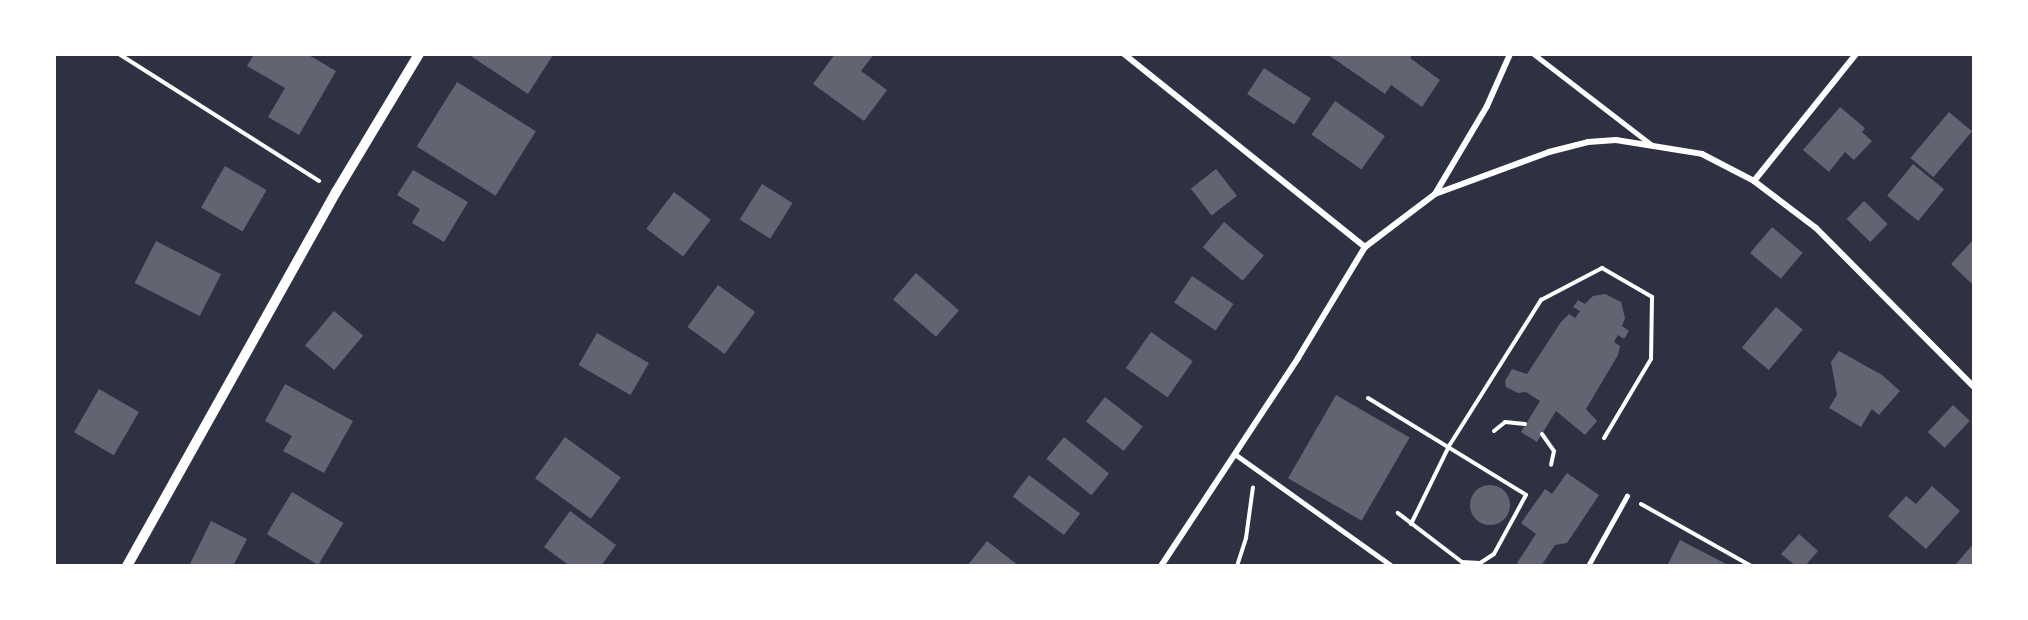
<!DOCTYPE html>
<html>
<head>
<meta charset="utf-8">
<style>
	body { margin:0 }
	#map { position:relative; width:2028px; height:620px; overflow:hidden; background:#2d3142; font-family:Bitter,serif }
	div>[style] { position:absolute }
	.building>* { inset:0; background:#626471; transform-origin:0 0 }
	.round { border-radius:50% }
	.path>* { height:4px; margin:-2px; padding:0 2px; transform-origin:2px; border-radius:2px; background:#fff }
	.service>* { height:4.5px; margin:-2.25px; padding:0 2.25px; transform-origin:2.25px; border-radius:2.25px; background:#fff }
	.minor>* { height:6px; margin:-3px; padding:0 3px; transform-origin:3px; border-radius:3px; background:#fff }
	.tertiary>* { height:10px; margin:-5px; padding:0 5px; transform-origin:5px; border-radius:5px; background:#fff }
	span { translate:-50% -50%; white-space:nowrap; text-align:center; line-height:1.15; -webkit-text-stroke:6px #fff; paint-order:stroke }
	.frame { position:absolute; inset:0; border:56px solid #fff; pointer-events:none }
</style>
</head>
<body>
<div id="map">
	<div class="building">
		<div style="clip-path:polygon(254px 54px,307px 54px,336px 71px,299px 135px,268px 117px,285px 88px,247px 66px)"></div>
		<div style="clip-path:polygon(474px 54px,551px 54px,553px 55px,528px 94px,472px 57px)"></div>
		<div style="clip-path:polygon(835px 54px,874px 54px,861px 71px,887px 90px,864px 121px,813px 84px)"></div>
		<div style="clip-path:polygon(1327px 54px,1413px 54px,1410px 58px,1440px 80px,1422px 107px,1391px 85px,1385px 94px)"></div>
		<div style="left:1264px;top:68px;width:56px;height:31px;rotate:33deg"></div>
		<div style="left:457px;top:82px;width:93px;height:76px;rotate:32deg"></div>
		<div style="left:1335px;top:101px;width:61px;height:41px;rotate:35deg"></div>
		<div style="clip-path:polygon(1840px 107px,1865px 128px,1862px 132px,1872px 141px,1854px 160px,1845px 152px,1829px 172px,1803px 150px)"></div>
		<div style="left:1949px;top:112px;width:30px;height:60px;rotate:40deg"></div>
		<div style="left:1913px;top:164px;width:40px;height:41px;rotate:39deg"></div>
		<div style="left:225px;top:166px;width:48px;height:48px;rotate:30deg"></div>
		<div style="left:1216px;top:169px;width:34px;height:32px;rotate:52deg"></div>
		<div style="clip-path:polygon(413px 170px,468px 202px,444px 242px,412px 223px,420px 209px,397px 195px)"></div>
		<div style="left:762px;top:184px;width:36px;height:42px;rotate:32deg"></div>
		<div style="left:674px;top:192px;width:46px;height:46px;rotate:37deg"></div>
		<div style="left:1864px;top:201px;width:33px;height:25px;rotate:44deg"></div>
		<div style="left:1224px;top:222px;width:52px;height:33px;rotate:40deg"></div>
		<div style="left:1772px;top:227px;width:40px;height:34px;rotate:40deg"></div>
		<div style="clip-path:polygon(1974px 239px,1974px 282px,1971px 283px,1951px 264px)"></div>
		<div style="left:156px;top:241px;width:73px;height:47px;rotate:27deg"></div>
		<div style="left:916px;top:273px;width:57px;height:35px;rotate:41deg"></div>
		<div style="left:1192px;top:276px;width:50px;height:32px;rotate:34deg"></div>
		<div style="left:718px;top:285px;width:46px;height:52px;rotate:36deg"></div>
		<div style="clip-path:polygon(1605px 294px,1621px 302px,1625px 318px,1622px 326px,1629px 331px,1624px 339px,1618px 335px,1614px 342px,1620px 346px,1618px 355px,1586px 409px,1597px 421px,1585px 435px,1556px 411px,1537px 442px,1521px 432px,1540px 401px,1526px 392px,1518px 393px,1506px 387px,1505px 381px,1512px 369px,1527px 374px,1561px 322px,1569px 314px,1575px 318px,1580px 311px,1573px 307px,1578px 300px,1585px 304px,1593px 296px)"></div>
		<div style="left:1776px;top:307px;width:35px;height:53px;rotate:40deg"></div>
		<div style="left:334px;top:311px;width:38px;height:45px;rotate:40deg"></div>
		<div style="left:1151px;top:332px;width:51px;height:44px;rotate:35deg"></div>
		<div style="left:597px;top:333px;width:60px;height:37px;rotate:30deg"></div>
		<div style="clip-path:polygon(1839px 351px,1882px 375px,1900px 391px,1879px 415px,1872px 409px,1861px 427px,1829px 408px,1837px 395px,1831px 362px)"></div>
		<div style="clip-path:polygon(285px 384px,353px 421px,324px 473px,283px 451px,292px 436px,265px 421px)"></div>
		<div style="left:99px;top:389px;width:46px;height:50px;rotate:30deg"></div>
		<div style="left:1336px;top:395px;width:85px;height:96px;rotate:30deg"></div>
		<div style="left:1105px;top:397px;width:48px;height:31px;rotate:38deg"></div>
		<div style="left:1953px;top:405px;width:23px;height:37px;rotate:43deg"></div>
		<div style="left:565px;top:437px;width:69px;height:51px;rotate:36deg"></div>
		<div style="left:1064px;top:437px;width:58px;height:28px;rotate:39deg"></div>
		<div style="clip-path:polygon(1567px 473px,1599px 495px,1567px 543px,1555px 545px,1541px 566px,1521px 566px,1517px 563px,1536px 534px,1521px 523px,1545px 489px,1552px 494px)"></div>
		<div style="left:1029px;top:475px;width:64px;height:27px;rotate:37deg"></div>
		<div class="round" style="left:1470px;top:485px;width:40px;height:40px"></div>
		<div style="clip-path:polygon(1932px 486px,1960px 511px,1926px 549px,1888px 516px,1906px 496px,1916px 504px)"></div>
		<div style="left:292px;top:492px;width:60px;height:49px;rotate:31deg"></div>
		<div style="clip-path:polygon(570px 511px,616px 545px,601px 566px,570px 566px,544px 547px)"></div>
		<div style="clip-path:polygon(211px 521px,247px 539px,233px 566px,189px 566px)"></div>
		<div style="clip-path:polygon(1799px 534px,1818px 551px,1805px 566px,1796px 566px,1781px 554px)"></div>
		<div style="clip-path:polygon(1680px 540px,1730px 566px,1667px 566px)"></div>
		<div style="clip-path:polygon(987px 541px,1019px 566px,967px 566px)"></div>
		<div style="clip-path:polygon(1974px 543px,1974px 566px,1958px 566px,1956px 564px)"></div>
	</div>
	<div class="path">
		<div style="left:119px;top:54px;width:237px;rotate:32.4deg"></div>
		<div style="left:1368px;top:398px;width:185px;rotate:31.5deg"></div>
		<div style="left:1526px;top:495px;width:67px;rotate:118.5deg"></div>
		<div style="left:1494px;top:554px;width:17px;rotate:147deg"></div>
		<div style="left:1480px;top:563px;width:18px;rotate:-177deg"></div>
		<div style="left:1462px;top:562px;width:81px;rotate:-142.6deg"></div>
		<div style="left:1494px;top:431px;width:14px;rotate:-39deg"></div>
		<div style="left:1505px;top:422px;width:20px;rotate:6deg"></div>
		<div style="left:1542px;top:434px;width:21px;rotate:55deg"></div>
		<div style="left:1554px;top:451px;width:14px;rotate:102deg"></div>
		<div style="left:1641px;top:504px;width:126px;rotate:29.4deg"></div>
		<div style="left:1411px;top:524px;width:87px;rotate:-64deg"></div>
		<div style="left:1449px;top:446px;width:173px;rotate:-57.8deg"></div>
		<div style="left:1541px;top:300px;width:69px;rotate:-27.7deg"></div>
		<div style="left:1602px;top:268px;width:58px;rotate:30.1deg"></div>
		<div style="left:1652px;top:297px;width:62px;rotate:90.9deg"></div>
		<div style="left:1651px;top:359px;width:92px;rotate:120.7deg"></div>
		<div style="left:1237px;top:566px;width:29px;rotate:-72deg"></div>
		<div style="left:1246px;top:538px;width:51px;rotate:-82.2deg"></div>
	</div>
	<div class="service">
		<div style="left:1534px;top:54px;width:149px;rotate:37.6deg"></div>
		<div style="left:1235px;top:454px;width:193px;rotate:35.5deg"></div>
		<div style="left:1588px;top:566px;width:80px;rotate:-60.9deg"></div>
	</div>
	<div class="minor">
		<div style="left:1124px;top:54px;width:309px;rotate:38.7deg"></div>
		<div style="left:1754px;top:181px;width:163px;rotate:-51.2deg"></div>
		<div style="left:1435px;top:194px;width:121px;rotate:-20.2deg"></div>
		<div style="left:1549px;top:152px;width:40px;rotate:-14.4deg"></div>
		<div style="left:1588px;top:142px;width:28px;rotate:-4deg"></div>
		<div style="left:1616px;top:140px;width:87px;rotate:9.2deg"></div>
		<div style="left:1702px;top:154px;width:59px;rotate:27.4deg"></div>
		<div style="left:1754px;top:181px;width:78px;rotate:37.2deg"></div>
		<div style="left:1816px;top:228px;width:224px;rotate:45.2deg"></div>
		<div style="left:1161px;top:566px;width:249px;rotate:-56.6deg"></div>
		<div style="left:1298px;top:358px;width:130px;rotate:-58.9deg"></div>
		<div style="left:1365px;top:247px;width:88px;rotate:-37.1deg"></div>
		<div style="left:1435px;top:194px;width:102px;rotate:-59.4deg"></div>
		<div style="left:1487px;top:106px;width:57px;rotate:-66.1deg"></div>
	</div>
	<div class="tertiary">
		<div style="left:127px;top:566px;width:428px;rotate:-60.8deg"></div>
		<div style="left:336px;top:192px;width:161px;rotate:-59deg"></div>
	</div>
	<div class="frame"></div>
</div>
</body>
</html>
